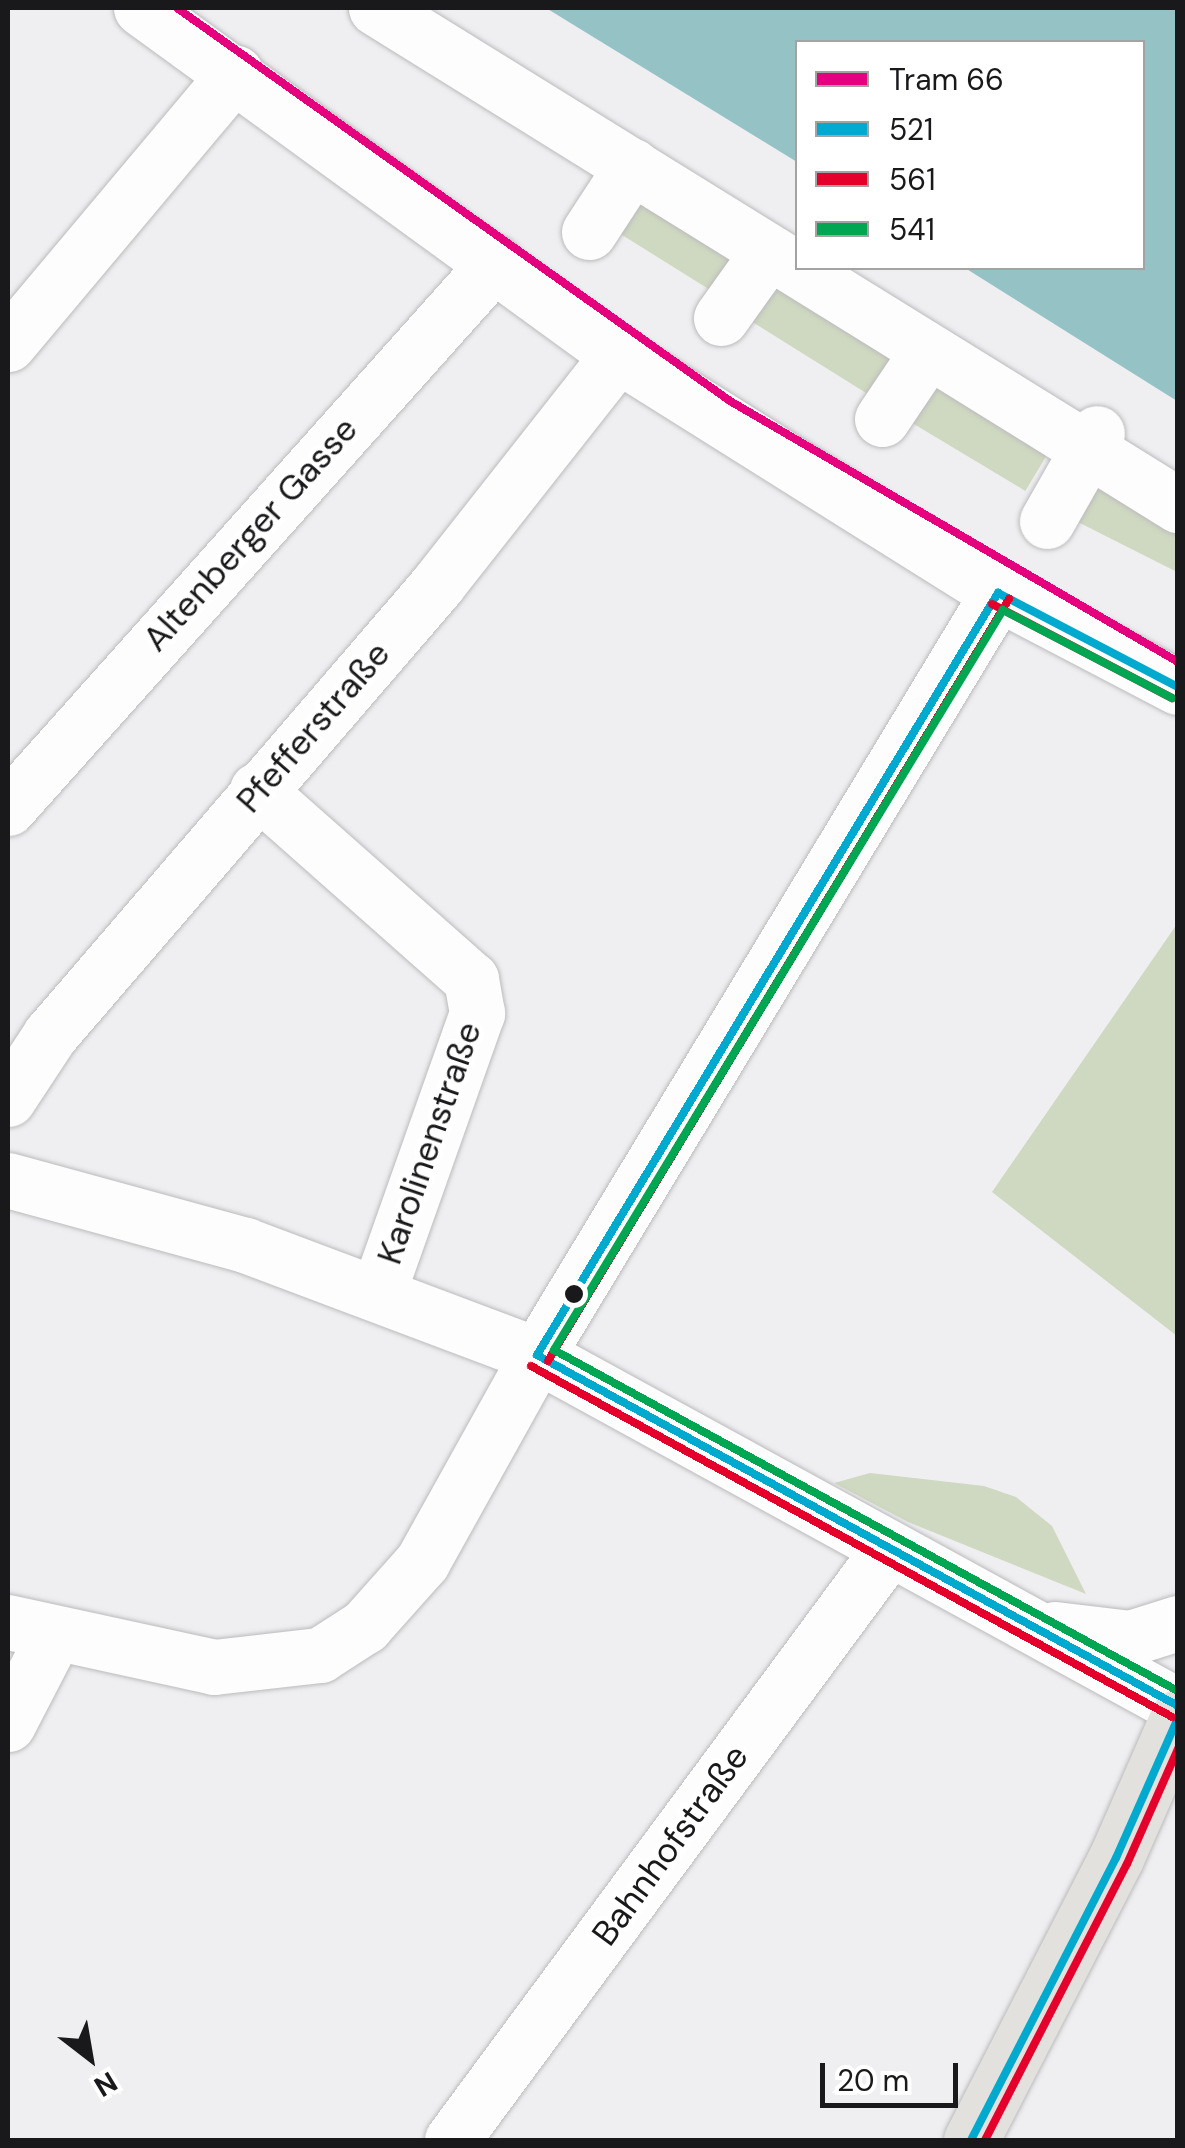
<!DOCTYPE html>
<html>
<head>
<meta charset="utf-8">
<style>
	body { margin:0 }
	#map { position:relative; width:1185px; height:2148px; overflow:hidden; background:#efeff2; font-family:"DM Sans",sans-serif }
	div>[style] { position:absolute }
	.green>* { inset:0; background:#cfd8c0; transform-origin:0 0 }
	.water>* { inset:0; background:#95c3c5 }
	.roads { filter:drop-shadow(0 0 2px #bbbbbd) drop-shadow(0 0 2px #bbbbbd) }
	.minor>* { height:55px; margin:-27.5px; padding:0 27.5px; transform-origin:27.5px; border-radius:27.5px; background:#fdfdfd }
	.major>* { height:55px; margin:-27.5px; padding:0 27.5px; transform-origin:27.5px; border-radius:27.5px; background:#e3e1dd }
	.bus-1>* { height:8px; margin:-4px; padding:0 4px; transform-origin:4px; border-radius:4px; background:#00a9ce }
	.bus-2>* { height:8px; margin:-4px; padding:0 4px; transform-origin:4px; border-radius:4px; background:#e4002b }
	.bus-3>* { height:8px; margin:-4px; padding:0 4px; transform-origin:4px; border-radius:4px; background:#00a651 }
	.tram-1>* { height:8px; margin:-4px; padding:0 4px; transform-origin:4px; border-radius:4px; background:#e5007d }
	.dots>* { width:28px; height:28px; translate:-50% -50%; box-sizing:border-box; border:5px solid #fff; border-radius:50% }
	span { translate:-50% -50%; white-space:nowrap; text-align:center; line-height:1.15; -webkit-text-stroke:10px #fff; paint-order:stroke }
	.street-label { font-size:35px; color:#19191b }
	.frame { position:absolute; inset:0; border:10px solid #19191b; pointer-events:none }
	.legend { position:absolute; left:795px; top:40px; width:350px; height:230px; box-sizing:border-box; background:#fff; border:2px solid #a3a3a4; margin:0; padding:12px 18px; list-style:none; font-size:30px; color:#19191b }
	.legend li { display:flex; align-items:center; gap:20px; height:50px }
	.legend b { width:50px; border:2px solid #a3a3a4 }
	.north { position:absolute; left:40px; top:2008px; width:100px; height:100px; -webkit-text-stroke:8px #fff; paint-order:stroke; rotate:149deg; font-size:28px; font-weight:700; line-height:40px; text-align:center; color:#19191b }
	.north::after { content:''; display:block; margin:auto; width:35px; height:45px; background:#19191b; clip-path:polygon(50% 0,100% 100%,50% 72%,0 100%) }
	.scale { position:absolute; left:820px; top:2063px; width:138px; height:45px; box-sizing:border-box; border:5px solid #19191b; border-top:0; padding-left:12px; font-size:30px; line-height:35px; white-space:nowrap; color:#19191b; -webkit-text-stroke:8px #fff; paint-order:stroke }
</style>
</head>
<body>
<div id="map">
	<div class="green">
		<div style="left:639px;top:183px;width:134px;height:53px;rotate:32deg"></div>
		<div style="left:772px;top:267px;width:164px;height:57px;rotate:32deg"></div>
		<div style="left:930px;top:366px;width:146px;height:58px;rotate:31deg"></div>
		<div style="clip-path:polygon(1097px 468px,1177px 518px,1177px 572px,1070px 518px)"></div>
		<div style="clip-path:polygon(1177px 924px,1177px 1336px,992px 1192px)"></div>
		<div style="clip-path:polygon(870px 1473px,984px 1486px,1016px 1497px,1052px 1526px,1086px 1594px,908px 1522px,834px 1483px)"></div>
	</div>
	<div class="water">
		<div style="clip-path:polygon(546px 8px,1177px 8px,1177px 401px,965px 268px,1142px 268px,1142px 42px,798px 42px,797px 162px)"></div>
	</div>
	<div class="roads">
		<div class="minor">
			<div style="left:141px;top:8px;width:590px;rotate:36.03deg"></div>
			<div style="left:618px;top:355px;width:448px;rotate:32.1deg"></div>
			<div style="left:998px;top:593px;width:203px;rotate:27.6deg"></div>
			<div style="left:376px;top:8px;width:944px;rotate:31.79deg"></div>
			<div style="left:589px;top:232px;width:79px;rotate:-56.9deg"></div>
			<div style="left:721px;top:318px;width:81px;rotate:-54.5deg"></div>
			<div style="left:8px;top:344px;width:354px;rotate:-50deg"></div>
			<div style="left:882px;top:419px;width:81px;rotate:-56.1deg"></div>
			<div style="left:1047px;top:521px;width:101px;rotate:-60.4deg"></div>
			<div style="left:257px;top:790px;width:286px;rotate:41.5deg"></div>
			<div style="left:471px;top:979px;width:35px;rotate:80deg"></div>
			<div style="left:477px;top:1013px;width:296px;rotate:109.5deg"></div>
			<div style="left:8px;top:808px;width:731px;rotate:-48.22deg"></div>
			<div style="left:8px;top:1099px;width:77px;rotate:-56.7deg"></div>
			<div style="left:50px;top:1035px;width:594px;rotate:-49.3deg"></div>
			<div style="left:437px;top:585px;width:293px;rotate:-51.8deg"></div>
			<div style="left:8px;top:1180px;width:246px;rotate:15.3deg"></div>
			<div style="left:245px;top:1245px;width:312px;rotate:20.6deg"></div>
			<div style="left:537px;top:1355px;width:731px;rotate:28.7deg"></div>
			<div style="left:8px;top:1622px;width:211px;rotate:12.3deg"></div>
			<div style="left:214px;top:1667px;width:107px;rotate:-6.5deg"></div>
			<div style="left:320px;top:1655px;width:54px;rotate:-32.8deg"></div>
			<div style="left:365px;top:1626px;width:86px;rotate:-48.3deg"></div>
			<div style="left:422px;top:1562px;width:237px;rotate:-60.9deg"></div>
			<div style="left:537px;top:1355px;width:891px;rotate:-58.83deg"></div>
			<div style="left:1055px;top:1629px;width:76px;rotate:6.8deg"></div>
			<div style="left:1130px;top:1638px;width:50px;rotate:-17.4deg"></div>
			<div style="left:8px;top:1724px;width:100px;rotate:-62.7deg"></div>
			<div style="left:452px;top:2140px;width:735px;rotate:-53.52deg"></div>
		</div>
		<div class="major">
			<div style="left:971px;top:2140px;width:317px;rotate:-62.8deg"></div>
			<div style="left:1116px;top:1858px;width:154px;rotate:-66.3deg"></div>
		</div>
	</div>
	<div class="bus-1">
		<div style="left:998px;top:593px;width:203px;rotate:27.6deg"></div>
		<div style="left:537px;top:1355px;width:891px;rotate:-58.83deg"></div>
		<div style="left:537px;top:1355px;width:731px;rotate:28.7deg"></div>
		<div style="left:971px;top:2140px;width:317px;rotate:-62.8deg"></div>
		<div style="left:1116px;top:1858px;width:153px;rotate:-66.1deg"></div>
	</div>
	<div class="bus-2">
		<div style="left:992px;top:604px;width:203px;rotate:27.6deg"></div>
		<div style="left:548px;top:1361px;width:891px;rotate:-58.83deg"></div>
		<div style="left:531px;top:1366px;width:731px;rotate:28.7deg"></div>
		<div style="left:985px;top:2140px;width:310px;rotate:-62.8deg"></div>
		<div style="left:1127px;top:1864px;width:126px;rotate:-66.1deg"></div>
	</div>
	<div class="bus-3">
		<div style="left:1172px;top:698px;width:191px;rotate:-152.5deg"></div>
		<div style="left:1003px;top:610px;width:866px;rotate:121.25deg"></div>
		<div style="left:554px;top:1350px;width:711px;rotate:28.66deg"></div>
	</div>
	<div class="tram-1">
		<div style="left:177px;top:8px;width:678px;rotate:35.4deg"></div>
		<div style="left:730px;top:401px;width:518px;rotate:30.22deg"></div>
	</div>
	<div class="dots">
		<div style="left:574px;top:1294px;background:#19191b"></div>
	</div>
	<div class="street-label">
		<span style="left:250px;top:534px;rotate:-48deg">Altenberger Gasse</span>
		<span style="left:313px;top:727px;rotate:-49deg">Pfefferstraße</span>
		<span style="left:429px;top:1143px;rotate:-71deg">Karolinenstraße</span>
		<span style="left:670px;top:1845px;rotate:-54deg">Bahnhofstraße</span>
	</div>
	<div class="frame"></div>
	<ul class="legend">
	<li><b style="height:12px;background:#e5007d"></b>Tram 66</li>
	<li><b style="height:12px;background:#00a9ce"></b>521</li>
	<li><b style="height:12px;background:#e4002b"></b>561</li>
	<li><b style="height:12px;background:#00a651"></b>541</li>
	</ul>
	<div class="north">N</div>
	<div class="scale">20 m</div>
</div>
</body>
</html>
